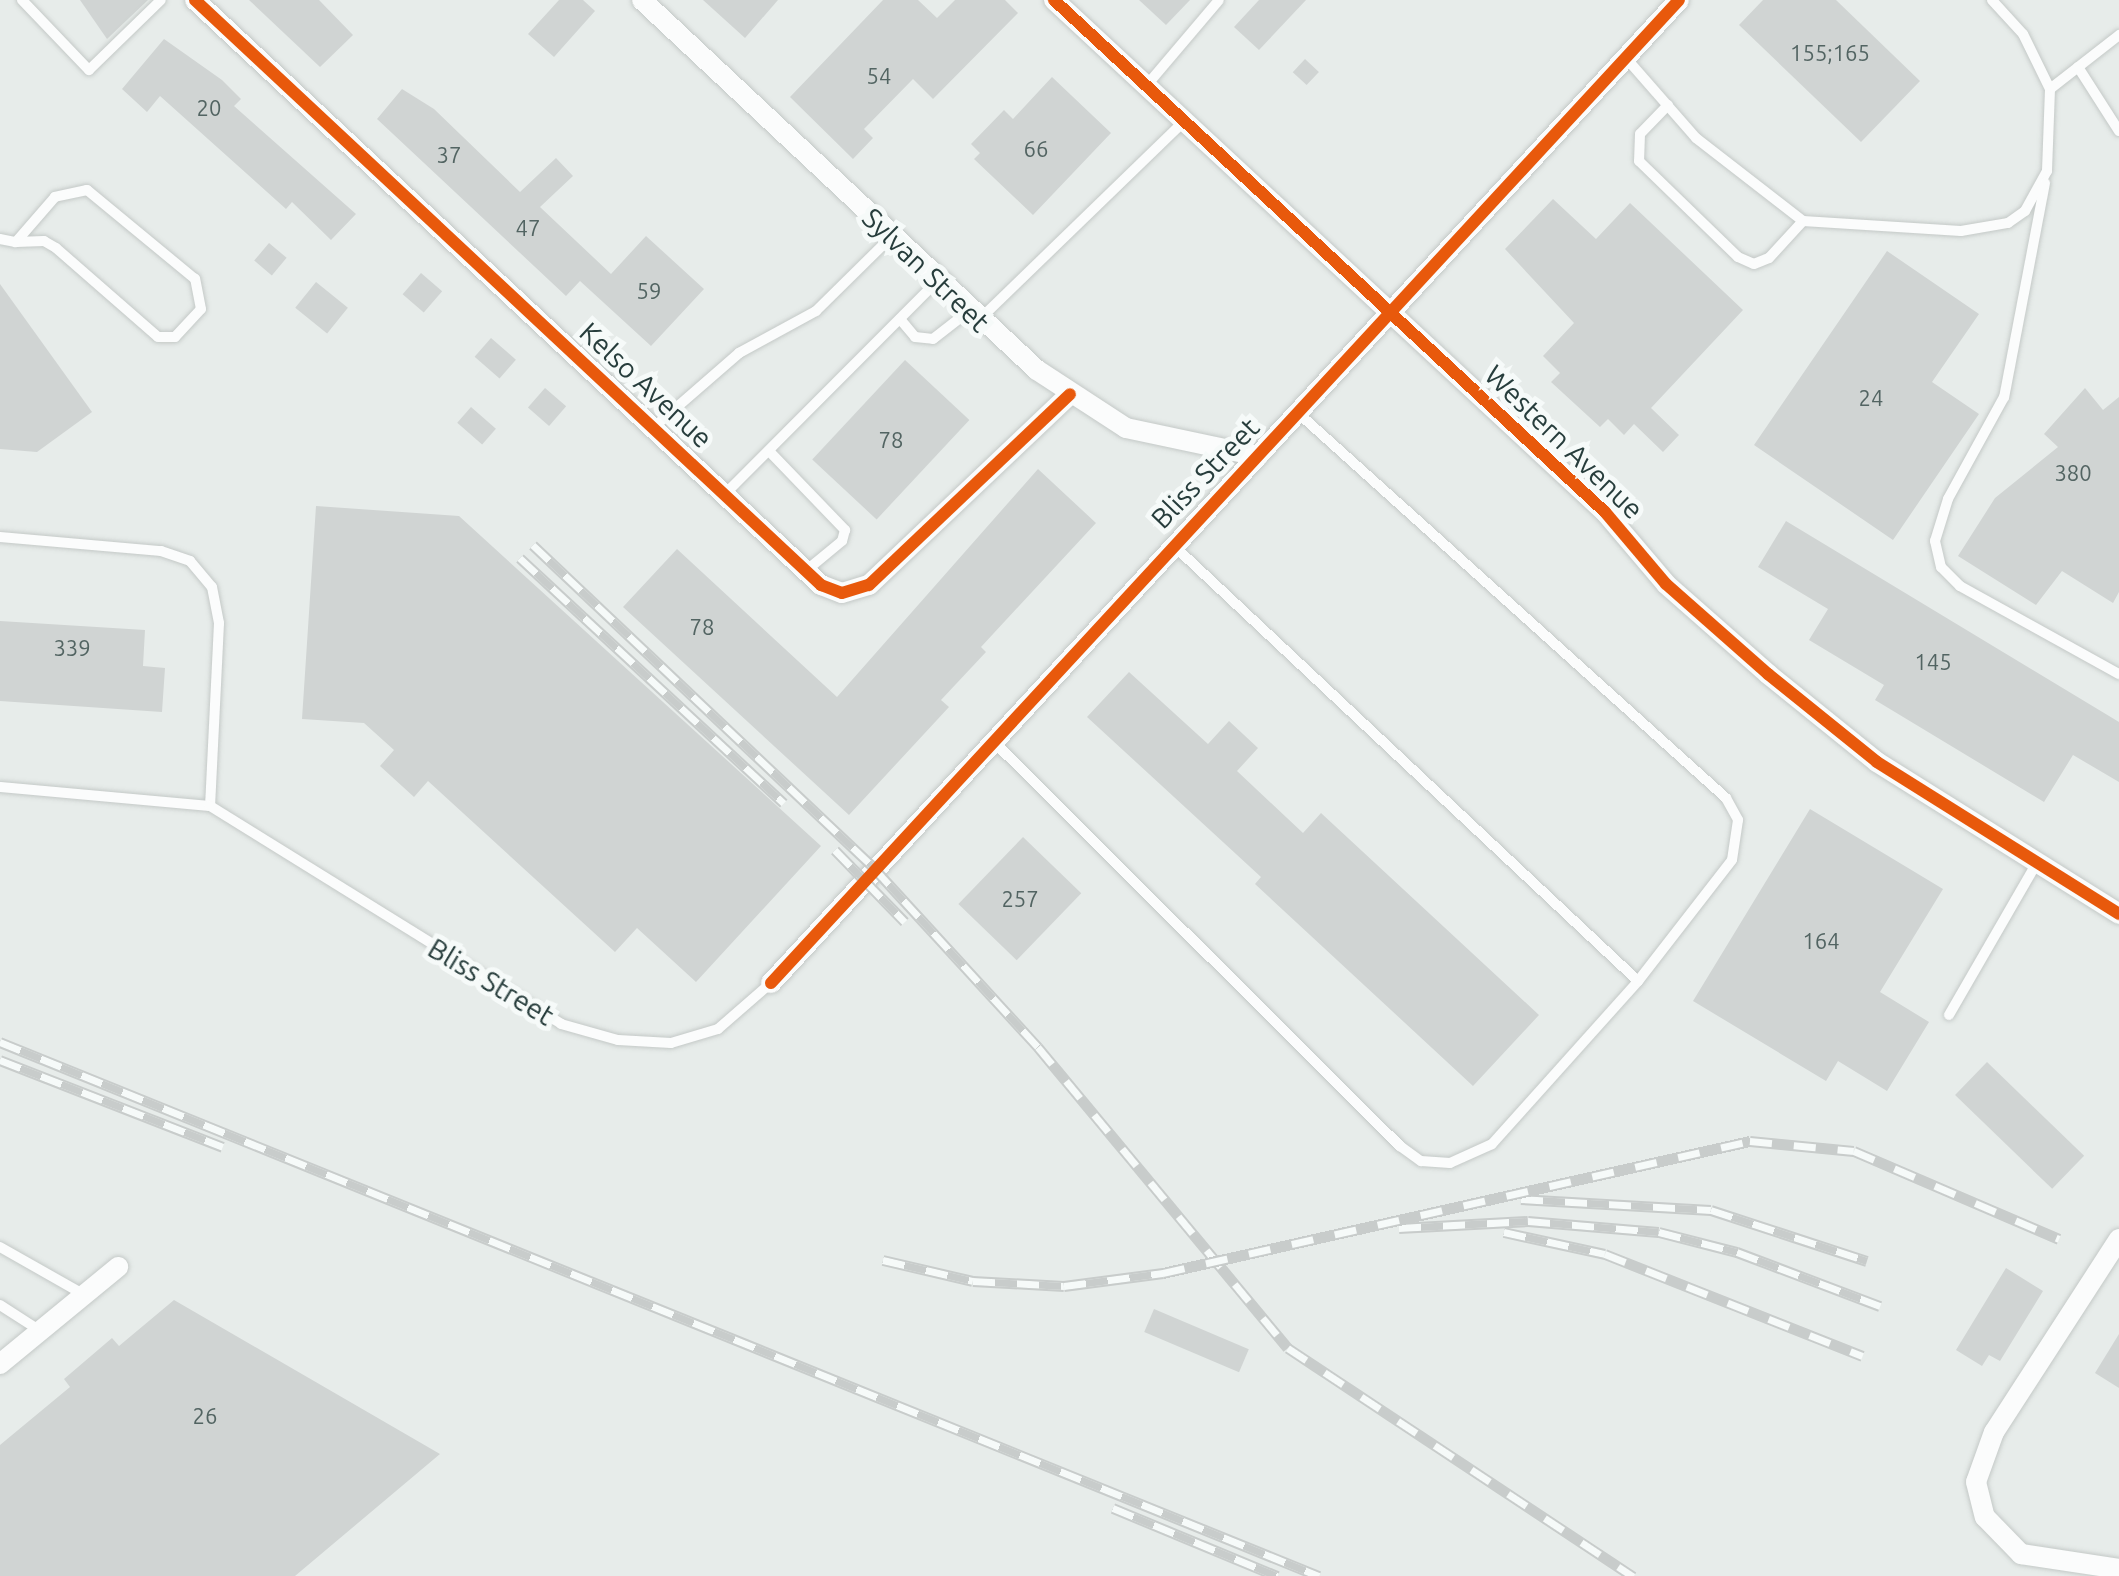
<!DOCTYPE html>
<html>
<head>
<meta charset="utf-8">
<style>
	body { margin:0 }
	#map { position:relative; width:2119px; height:1576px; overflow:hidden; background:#e7ecea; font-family:Ubuntu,sans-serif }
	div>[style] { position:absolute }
	.building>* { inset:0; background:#d0d4d3; transform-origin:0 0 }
	.roads { filter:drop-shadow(0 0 2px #c4c9c7) drop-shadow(0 0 2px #c4c9c7) }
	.lane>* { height:10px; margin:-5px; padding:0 5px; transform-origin:5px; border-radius:5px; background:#fbfcfc }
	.street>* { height:20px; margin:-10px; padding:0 10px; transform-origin:10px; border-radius:10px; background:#fbfcfc }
	.rail>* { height:11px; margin-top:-5.5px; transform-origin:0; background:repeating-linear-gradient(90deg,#f6faf9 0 22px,#c8cccb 0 44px); box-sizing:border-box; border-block:2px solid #c8cccb }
	.cycleway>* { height:12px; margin:-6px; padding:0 6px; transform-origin:6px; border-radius:6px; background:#e8590c }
	span { translate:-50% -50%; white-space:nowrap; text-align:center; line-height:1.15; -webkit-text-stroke:10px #f6faf9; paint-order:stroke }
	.number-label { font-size:22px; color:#526462 }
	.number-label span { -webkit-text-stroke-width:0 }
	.street-label { font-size:28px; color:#273d3c }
</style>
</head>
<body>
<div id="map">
	<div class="building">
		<div style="clip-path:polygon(80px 0,148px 0,107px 39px)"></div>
		<div style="clip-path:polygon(249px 0,319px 0,353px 35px,320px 67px)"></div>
		<div style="clip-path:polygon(559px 0,583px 0,595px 11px,554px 57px,528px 34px)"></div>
		<div style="clip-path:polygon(703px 0,778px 0,745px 38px)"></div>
		<div style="clip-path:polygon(883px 0,918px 0,937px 18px,955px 0,1005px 0,1018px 13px,933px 99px,913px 79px,864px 129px,873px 138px,853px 159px,790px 97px)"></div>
		<div style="clip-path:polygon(1139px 0,1190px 0,1166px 25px)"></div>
		<div style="clip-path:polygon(1259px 0,1306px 0,1259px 50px,1234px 27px)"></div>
		<div style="clip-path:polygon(1763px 0,1836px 0,1920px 81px,1861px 142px,1739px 25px)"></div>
		<div style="clip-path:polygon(164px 39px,222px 80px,241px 99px,234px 106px,356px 214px,331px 240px,292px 202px,286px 209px,160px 96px,147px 112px,122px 89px)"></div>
		<div style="left:1305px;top:59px;width:19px;height:18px;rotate:43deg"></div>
		<div style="clip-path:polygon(1052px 77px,1111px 133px,1033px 215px,974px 159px,980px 153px,971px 144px,1004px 110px,1013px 119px)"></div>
		<div style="clip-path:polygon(402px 89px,434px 109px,520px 192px,556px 158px,573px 176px,540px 207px,611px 274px,646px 236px,704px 289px,651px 346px,580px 281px,566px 296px,377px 119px)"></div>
		<div style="clip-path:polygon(1553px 199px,1596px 239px,1630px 203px,1743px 310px,1651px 408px,1679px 435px,1663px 452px,1634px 424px,1624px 435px,1608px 419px,1600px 427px,1551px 382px,1560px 373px,1543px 356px,1574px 323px,1505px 249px)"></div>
		<div style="left:269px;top:243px;width:23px;height:23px;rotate:40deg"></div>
		<div style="clip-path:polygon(1887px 251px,1979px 314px,1932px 382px,1979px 414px,1893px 540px,1754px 445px)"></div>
		<div style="left:421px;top:273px;width:28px;height:28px;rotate:41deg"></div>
		<div style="left:316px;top:282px;width:41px;height:33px;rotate:39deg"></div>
		<div style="clip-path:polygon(0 284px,92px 412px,37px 452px,0 449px)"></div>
		<div style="left:491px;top:338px;width:33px;height:25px;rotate:41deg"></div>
		<div style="left:905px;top:360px;width:88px;height:136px;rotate:43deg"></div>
		<div style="left:545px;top:388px;width:28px;height:26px;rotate:41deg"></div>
		<div style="clip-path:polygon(2085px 388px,2103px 410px,2119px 397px,2119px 592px,2113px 603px,2062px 571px,2036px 605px,1958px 556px,1995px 498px,2058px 447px,2044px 434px)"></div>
		<div style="left:471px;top:407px;width:33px;height:21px;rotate:41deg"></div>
		<div style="clip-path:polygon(1038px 469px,1096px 523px,981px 647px,986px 652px,941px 700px,949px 707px,849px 815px,623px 607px,677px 549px,837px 697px)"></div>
		<div style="clip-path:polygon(316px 506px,459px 516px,821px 846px,696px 982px,637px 928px,615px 952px,428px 781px,414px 797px,380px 766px,394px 750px,364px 723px,302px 719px)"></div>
		<div style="clip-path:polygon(1786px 521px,2119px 722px,2119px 782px,2073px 755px,2044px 802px,1875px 700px,1884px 685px,1809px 640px,1828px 609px,1758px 567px)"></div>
		<div style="clip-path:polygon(0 621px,145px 630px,143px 666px,165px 668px,162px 712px,0 701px)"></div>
		<div style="clip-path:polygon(1129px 672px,1208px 744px,1229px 721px,1258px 748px,1237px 771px,1303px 833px,1321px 813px,1539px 1015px,1473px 1086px,1255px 884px,1261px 877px,1087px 717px)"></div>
		<div style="clip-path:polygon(1810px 809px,1943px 889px,1880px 992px,1929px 1022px,1887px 1091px,1838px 1061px,1826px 1081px,1693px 1001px)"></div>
		<div style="left:1023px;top:837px;width:81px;height:93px;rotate:44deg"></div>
		<div style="left:1987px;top:1062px;width:135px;height:46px;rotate:44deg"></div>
		<div style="clip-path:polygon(2006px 1268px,2043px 1291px,2000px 1361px,1989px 1355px,1982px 1366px,1956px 1350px)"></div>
		<div style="clip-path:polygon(174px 1300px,440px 1454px,295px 1576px,0 1576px,0 1445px,70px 1387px,64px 1379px,112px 1338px,119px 1346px)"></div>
		<div style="left:1154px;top:1309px;width:103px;height:25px;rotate:23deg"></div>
		<div style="clip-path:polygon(2119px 1334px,2119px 1388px,2095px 1373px)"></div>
	</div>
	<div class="roads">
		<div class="lane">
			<div style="left:22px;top:0;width:97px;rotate:46.3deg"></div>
			<div style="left:89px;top:70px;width:100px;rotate:-44.2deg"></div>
			<div style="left:1626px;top:58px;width:106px;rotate:48.8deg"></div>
			<div style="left:1696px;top:138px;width:135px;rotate:37.8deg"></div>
			<div style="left:1803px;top:221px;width:158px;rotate:3.6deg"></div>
			<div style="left:1961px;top:231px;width:48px;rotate:-9.7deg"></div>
			<div style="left:2008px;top:223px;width:21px;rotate:-35deg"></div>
			<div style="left:2025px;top:211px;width:46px;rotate:-61.2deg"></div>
			<div style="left:2047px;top:171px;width:82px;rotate:-87.9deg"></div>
			<div style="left:2050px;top:89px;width:61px;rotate:-116.1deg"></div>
			<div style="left:2023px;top:34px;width:46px;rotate:-132.4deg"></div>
			<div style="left:2078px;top:67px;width:76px;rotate:57.4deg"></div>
			<div style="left:1147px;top:85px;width:111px;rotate:-49.7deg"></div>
			<div style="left:2050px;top:89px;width:88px;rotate:-38deg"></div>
			<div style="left:1668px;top:105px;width:40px;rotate:134deg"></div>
			<div style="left:1640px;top:134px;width:27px;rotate:92deg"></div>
			<div style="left:1639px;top:161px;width:138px;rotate:44.1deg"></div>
			<div style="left:1738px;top:257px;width:17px;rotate:24deg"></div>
			<div style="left:1754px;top:264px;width:16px;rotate:-22deg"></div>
			<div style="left:1769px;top:258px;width:50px;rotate:-47.4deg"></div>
			<div style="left:2045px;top:183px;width:218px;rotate:100.8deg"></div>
			<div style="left:2004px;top:397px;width:116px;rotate:118.8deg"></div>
			<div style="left:1948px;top:499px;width:44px;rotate:107.2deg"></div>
			<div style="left:1935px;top:541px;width:27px;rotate:77deg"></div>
			<div style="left:1941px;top:567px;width:27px;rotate:45deg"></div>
			<div style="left:1960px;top:586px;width:182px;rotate:29deg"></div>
			<div style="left:0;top:239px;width:16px;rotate:11deg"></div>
			<div style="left:16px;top:242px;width:28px;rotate:-2deg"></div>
			<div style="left:44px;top:241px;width:14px;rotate:30deg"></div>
			<div style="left:56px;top:248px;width:135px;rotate:41.1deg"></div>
			<div style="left:158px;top:337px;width:17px"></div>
			<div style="left:175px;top:337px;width:38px;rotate:-47deg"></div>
			<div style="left:201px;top:309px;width:31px;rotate:-101deg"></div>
			<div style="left:195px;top:279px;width:140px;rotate:-140.5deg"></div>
			<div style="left:87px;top:190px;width:33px;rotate:168deg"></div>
			<div style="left:55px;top:197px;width:60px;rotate:130.9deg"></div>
			<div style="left:981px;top:318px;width:283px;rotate:-44.1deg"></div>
			<div style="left:900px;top:319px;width:23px;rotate:50deg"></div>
			<div style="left:915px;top:337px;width:18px;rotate:6deg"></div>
			<div style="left:933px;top:339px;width:46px;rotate:-37.9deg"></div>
			<div style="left:1297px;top:412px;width:577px;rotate:41.98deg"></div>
			<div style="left:1726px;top:798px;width:25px;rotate:61deg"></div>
			<div style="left:1738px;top:820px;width:40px;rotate:98.5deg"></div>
			<div style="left:1732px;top:860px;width:153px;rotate:127.8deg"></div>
			<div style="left:654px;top:427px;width:113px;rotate:-41deg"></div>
			<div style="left:739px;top:353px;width:88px;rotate:-28.6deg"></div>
			<div style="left:816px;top:311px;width:105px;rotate:-44.6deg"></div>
			<div style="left:769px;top:451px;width:110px;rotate:46.1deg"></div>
			<div style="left:845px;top:530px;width:11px;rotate:105deg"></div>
			<div style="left:842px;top:541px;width:45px;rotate:140.4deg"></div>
			<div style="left:726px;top:493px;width:299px;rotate:-45.1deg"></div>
			<div style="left:0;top:537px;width:162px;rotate:5deg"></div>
			<div style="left:161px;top:551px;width:31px;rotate:19deg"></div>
			<div style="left:190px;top:561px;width:34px;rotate:50deg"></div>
			<div style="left:212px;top:587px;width:37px;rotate:79deg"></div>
			<div style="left:219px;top:623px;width:183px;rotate:92.8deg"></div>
			<div style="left:992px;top:740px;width:576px;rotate:44.86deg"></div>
			<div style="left:1400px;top:1146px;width:26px;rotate:36deg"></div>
			<div style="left:1421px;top:1161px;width:29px;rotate:4deg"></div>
			<div style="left:1450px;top:1163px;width:46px;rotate:-24.3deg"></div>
			<div style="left:1492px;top:1144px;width:219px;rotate:-48.1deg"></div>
			<div style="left:1638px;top:981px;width:637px;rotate:-136.84deg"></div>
			<div style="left:0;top:787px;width:211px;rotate:5.2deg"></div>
			<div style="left:210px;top:806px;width:413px;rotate:31.8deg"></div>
			<div style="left:561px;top:1024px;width:59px;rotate:15.7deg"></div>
			<div style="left:618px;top:1040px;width:53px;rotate:3.2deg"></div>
			<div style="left:671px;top:1043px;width:49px;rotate:-16.6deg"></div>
			<div style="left:718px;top:1029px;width:70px;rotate:-41deg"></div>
			<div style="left:1949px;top:1015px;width:178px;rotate:-60deg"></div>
			<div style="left:0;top:1247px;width:95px;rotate:29.5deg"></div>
			<div style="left:0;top:1305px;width:46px;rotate:32.7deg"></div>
		</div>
		<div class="street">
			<div style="left:195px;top:0;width:857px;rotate:43.06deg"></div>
			<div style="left:821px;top:585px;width:22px;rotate:21deg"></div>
			<div style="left:842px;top:593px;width:28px;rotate:-17deg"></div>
			<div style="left:869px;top:585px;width:277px;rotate:-43.5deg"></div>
			<div style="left:642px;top:0;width:541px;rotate:43.13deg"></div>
			<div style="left:1037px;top:370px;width:106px;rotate:33.1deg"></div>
			<div style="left:1126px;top:428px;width:135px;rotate:12deg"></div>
			<div style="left:1054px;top:0;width:752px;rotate:42.9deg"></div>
			<div style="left:1605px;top:512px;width:94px;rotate:49.7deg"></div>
			<div style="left:1666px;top:584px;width:136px;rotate:41.4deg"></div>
			<div style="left:1768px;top:674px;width:140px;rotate:38.9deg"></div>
			<div style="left:1877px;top:762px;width:286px;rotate:32.1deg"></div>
			<div style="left:771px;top:983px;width:1338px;rotate:-47.27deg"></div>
			<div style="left:2119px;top:1239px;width:230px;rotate:122.9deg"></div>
			<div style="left:1994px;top:1432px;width:53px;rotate:109.8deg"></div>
			<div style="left:1976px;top:1482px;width:36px;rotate:76deg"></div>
			<div style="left:1985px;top:1517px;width:52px;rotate:45.8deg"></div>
			<div style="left:2021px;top:1554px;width:99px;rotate:8.7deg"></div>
			<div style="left:0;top:1364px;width:153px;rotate:-39.4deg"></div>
		</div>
	</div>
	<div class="rail">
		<div style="left:533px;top:545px;width:470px;rotate:43.4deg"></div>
		<div style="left:874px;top:868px;width:243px;rotate:47.5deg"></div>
		<div style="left:1038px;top:1047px;width:391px;rotate:50.3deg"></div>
		<div style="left:1288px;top:1348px;width:414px;rotate:33.5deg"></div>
		<div style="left:520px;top:558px;width:360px;rotate:42.9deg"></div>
		<div style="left:835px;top:850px;width:100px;rotate:45.8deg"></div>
		<div style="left:0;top:1042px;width:1423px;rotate:22.04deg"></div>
		<div style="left:0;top:1060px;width:239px;rotate:21.3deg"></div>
		<div style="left:1521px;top:1199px;width:190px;rotate:3.3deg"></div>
		<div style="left:1711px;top:1210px;width:164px;rotate:18.1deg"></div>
		<div style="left:1399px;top:1228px;width:129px;rotate:-3.1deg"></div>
		<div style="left:1528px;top:1221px;width:131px;rotate:4.8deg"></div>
		<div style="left:1659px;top:1232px;width:81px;rotate:14.4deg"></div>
		<div style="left:1737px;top:1252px;width:153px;rotate:20.7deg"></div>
		<div style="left:1504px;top:1232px;width:103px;rotate:12.3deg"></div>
		<div style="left:1605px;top:1254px;width:277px;rotate:21.6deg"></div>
		<div style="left:883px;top:1260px;width:92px;rotate:13.1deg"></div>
		<div style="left:973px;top:1281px;width:91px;rotate:3.1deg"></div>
		<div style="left:1064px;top:1286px;width:100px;rotate:-7.5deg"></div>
		<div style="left:1163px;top:1273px;width:602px;rotate:-12.67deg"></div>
		<div style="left:1750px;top:1141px;width:104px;rotate:5.5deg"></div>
		<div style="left:1854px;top:1151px;width:223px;rotate:23.2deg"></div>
		<div style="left:1113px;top:1508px;width:178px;rotate:22.5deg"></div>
	</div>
	<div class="cycleway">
		<div style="left:195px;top:0;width:857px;rotate:43.06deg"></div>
		<div style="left:821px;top:585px;width:22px;rotate:21deg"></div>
		<div style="left:842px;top:593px;width:28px;rotate:-17deg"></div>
		<div style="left:869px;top:585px;width:277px;rotate:-43.5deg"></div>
		<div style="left:1054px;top:0;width:752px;rotate:42.9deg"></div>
		<div style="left:1605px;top:512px;width:94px;rotate:49.7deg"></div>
		<div style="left:1666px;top:584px;width:136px;rotate:41.4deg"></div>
		<div style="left:1768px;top:674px;width:140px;rotate:38.9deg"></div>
		<div style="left:1877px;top:762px;width:286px;rotate:32.1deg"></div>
		<div style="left:771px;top:983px;width:1338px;rotate:-47.27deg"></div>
	</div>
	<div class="number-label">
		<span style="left:1830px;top:53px">155;165</span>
		<span style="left:879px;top:76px">54</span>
		<span style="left:209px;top:108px">20</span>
		<span style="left:1036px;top:149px">66</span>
		<span style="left:449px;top:155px">37</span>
		<span style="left:528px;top:228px">47</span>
		<span style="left:649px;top:291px">59</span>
		<span style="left:1871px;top:398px">24</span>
		<span style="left:891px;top:440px">78</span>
		<span style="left:2073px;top:473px">380</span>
		<span style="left:702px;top:627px">78</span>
		<span style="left:72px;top:648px">339</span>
		<span style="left:1933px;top:662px">145</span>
		<span style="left:1020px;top:899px">257</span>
		<span style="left:1821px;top:941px">164</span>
		<span style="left:205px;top:1416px">26</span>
	</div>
	<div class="street-label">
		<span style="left:926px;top:270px;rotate:44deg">Sylvan Street</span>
		<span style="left:646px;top:385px;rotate:43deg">Kelso Avenue</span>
		<span style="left:1564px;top:442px;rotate:44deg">Western Avenue</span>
		<span style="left:1205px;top:473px;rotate:-46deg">Bliss Street</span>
		<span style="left:491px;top:982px;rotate:31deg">Bliss Street</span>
	</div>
</div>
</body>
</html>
